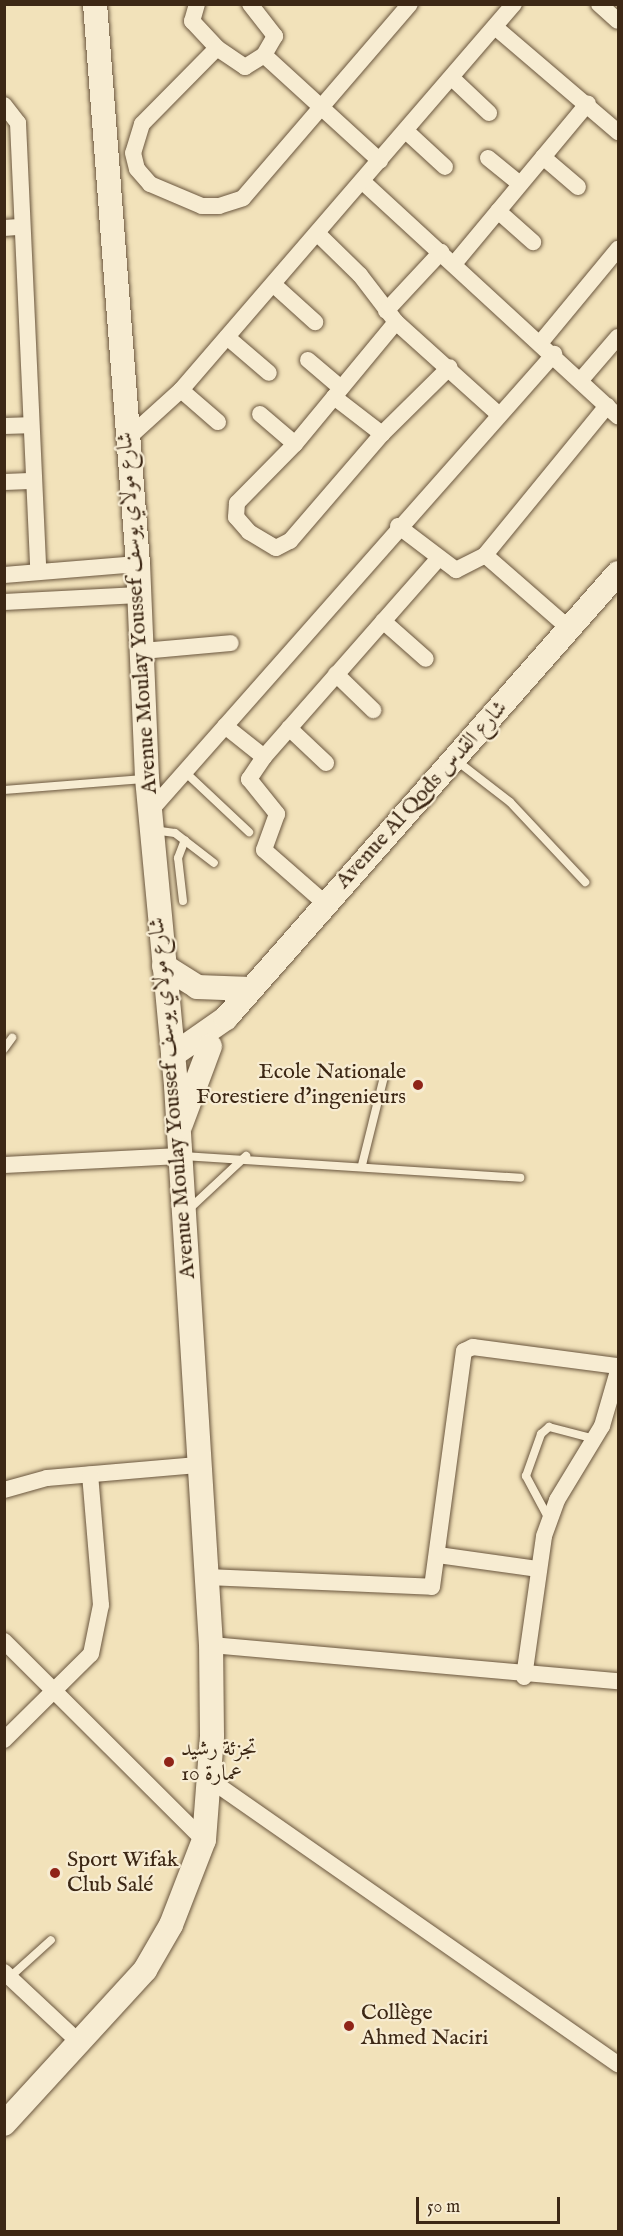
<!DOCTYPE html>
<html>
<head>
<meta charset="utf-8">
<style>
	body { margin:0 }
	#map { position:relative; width:623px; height:2236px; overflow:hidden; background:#f2e2ba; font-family:"IM FELL English",Amiri,serif }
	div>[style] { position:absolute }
	.roads { filter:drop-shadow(0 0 2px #6a563e) drop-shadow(0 0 2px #6a563e) }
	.lane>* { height:8px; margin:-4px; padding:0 4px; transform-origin:4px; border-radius:4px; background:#f7ecd2 }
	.street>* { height:16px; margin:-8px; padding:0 8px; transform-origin:8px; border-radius:8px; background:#f7ecd2 }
	.secondary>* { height:24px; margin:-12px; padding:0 12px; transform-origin:12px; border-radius:12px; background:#f7ecd2 }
	.dots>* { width:16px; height:16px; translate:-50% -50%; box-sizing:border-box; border:3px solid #f7ecd2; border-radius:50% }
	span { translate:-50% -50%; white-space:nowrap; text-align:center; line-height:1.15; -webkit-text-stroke:4.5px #f7ecd2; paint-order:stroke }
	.street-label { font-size:22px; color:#3d2815 }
	.poi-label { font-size:22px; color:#3d2815 }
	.right { translate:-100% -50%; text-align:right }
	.left { translate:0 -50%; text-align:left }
	.frame { position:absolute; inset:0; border:6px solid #3d2815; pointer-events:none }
	.scale { position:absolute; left:416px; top:2197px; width:144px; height:27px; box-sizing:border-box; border:3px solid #3d2815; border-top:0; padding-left:8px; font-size:18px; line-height:21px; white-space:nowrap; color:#3d2815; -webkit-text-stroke:4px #f7ecd2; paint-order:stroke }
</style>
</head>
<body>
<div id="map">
	<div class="roads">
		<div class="lane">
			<div style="left:457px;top:761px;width:67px;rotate:37.7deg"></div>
			<div style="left:510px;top:802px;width:110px;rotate:46.8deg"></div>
			<div style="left:185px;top:772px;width:88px;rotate:43.2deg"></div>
			<div style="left:4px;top:790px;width:140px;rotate:-4.5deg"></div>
			<div style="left:153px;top:830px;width:22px;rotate:8deg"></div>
			<div style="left:175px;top:833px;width:49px;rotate:37.6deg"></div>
			<div style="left:183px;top:901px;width:43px;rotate:-96.6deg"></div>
			<div style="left:178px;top:858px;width:19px;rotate:-69deg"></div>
			<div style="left:4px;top:1049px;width:14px;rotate:-54deg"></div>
			<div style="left:183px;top:1156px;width:338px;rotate:3.7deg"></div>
			<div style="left:362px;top:1165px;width:91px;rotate:-76deg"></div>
			<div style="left:187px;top:1211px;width:81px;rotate:-43deg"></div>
			<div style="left:549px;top:1519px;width:49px;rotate:-118.1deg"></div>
			<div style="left:526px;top:1476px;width:45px;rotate:-70.3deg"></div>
			<div style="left:541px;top:1434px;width:11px;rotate:-41deg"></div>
			<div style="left:549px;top:1427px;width:48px;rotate:14.6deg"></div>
			<div style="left:10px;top:1977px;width:55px;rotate:-42.1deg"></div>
		</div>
		<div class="street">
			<div style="left:197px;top:4px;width:18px;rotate:106deg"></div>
			<div style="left:192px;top:21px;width:37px;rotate:47deg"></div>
			<div style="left:217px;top:48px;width:34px;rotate:34deg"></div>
			<div style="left:245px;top:67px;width:22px;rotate:-32deg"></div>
			<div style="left:264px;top:55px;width:157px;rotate:42.4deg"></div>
			<div style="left:250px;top:4px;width:41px;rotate:52deg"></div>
			<div style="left:275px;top:36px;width:22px;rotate:120deg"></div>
			<div style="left:599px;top:4px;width:25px;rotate:42deg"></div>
			<div style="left:495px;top:27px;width:162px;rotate:40.5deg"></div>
			<div style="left:217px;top:48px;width:107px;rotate:134.6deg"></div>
			<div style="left:142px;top:124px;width:30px;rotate:107deg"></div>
			<div style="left:133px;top:153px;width:16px;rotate:76deg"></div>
			<div style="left:137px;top:169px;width:20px;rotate:49deg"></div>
			<div style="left:150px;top:184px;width:56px;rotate:22.9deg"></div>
			<div style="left:202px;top:206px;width:17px"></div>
			<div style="left:219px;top:206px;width:25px;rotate:-18deg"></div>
			<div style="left:243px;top:198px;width:256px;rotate:-49.3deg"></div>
			<div style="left:452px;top:78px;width:51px;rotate:43.4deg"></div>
			<div style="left:4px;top:105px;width:23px;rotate:52deg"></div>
			<div style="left:18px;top:123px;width:449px;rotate:87.4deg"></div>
			<div style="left:406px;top:131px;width:53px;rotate:42.7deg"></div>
			<div style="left:543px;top:157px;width:46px;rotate:40.6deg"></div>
			<div style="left:488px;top:158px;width:41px;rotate:39.1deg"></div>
			<div style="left:362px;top:181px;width:348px;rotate:42.6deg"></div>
			<div style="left:498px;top:211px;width:47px;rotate:41.5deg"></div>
			<div style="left:4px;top:228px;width:16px;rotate:-4deg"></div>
			<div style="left:317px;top:233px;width:60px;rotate:44.3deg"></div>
			<div style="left:360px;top:275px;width:59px;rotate:52.5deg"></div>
			<div style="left:396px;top:322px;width:137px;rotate:42deg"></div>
			<div style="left:454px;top:264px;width:209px;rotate:-50.2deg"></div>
			<div style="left:273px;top:284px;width:57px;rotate:42.1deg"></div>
			<div style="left:386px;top:311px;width:81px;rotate:-47deg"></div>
			<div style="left:396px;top:322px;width:158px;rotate:129.6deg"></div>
			<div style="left:295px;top:444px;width:83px;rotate:134.5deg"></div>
			<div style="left:237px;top:503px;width:14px;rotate:94deg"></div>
			<div style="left:236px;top:517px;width:20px;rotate:49deg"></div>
			<div style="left:249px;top:532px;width:31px;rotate:31deg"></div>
			<div style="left:276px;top:548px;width:16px;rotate:-27deg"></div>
			<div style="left:290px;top:541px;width:141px;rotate:-49.3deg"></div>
			<div style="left:382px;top:434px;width:95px;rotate:-44.6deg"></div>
			<div style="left:227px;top:337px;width:55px;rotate:40.6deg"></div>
			<div style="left:541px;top:342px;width:121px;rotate:-50.4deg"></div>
			<div style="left:308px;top:360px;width:43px;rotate:40.3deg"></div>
			<div style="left:580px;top:381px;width:58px;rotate:-49.2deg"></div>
			<div style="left:181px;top:390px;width:49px;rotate:40.9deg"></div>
			<div style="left:334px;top:397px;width:61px;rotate:37.6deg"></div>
			<div style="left:260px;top:414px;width:46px;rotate:40.6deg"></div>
			<div style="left:4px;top:426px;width:24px;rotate:-2deg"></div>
			<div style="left:128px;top:438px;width:72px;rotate:-42.2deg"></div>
			<div style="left:181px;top:390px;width:510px;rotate:-49.22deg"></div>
			<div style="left:4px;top:482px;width:26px;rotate:-2deg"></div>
			<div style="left:398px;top:526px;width:73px;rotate:37.2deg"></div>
			<div style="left:456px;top:570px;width:33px;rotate:-27deg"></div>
			<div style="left:485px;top:555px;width:114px;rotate:41.1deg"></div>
			<div style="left:485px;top:555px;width:193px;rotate:-50.7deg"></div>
			<div style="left:4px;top:575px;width:134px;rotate:-4.7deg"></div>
			<div style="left:4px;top:602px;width:135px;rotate:-3deg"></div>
			<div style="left:383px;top:621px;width:57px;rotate:41.5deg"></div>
			<div style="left:142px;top:651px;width:89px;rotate:-5.1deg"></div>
			<div style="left:336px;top:674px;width:52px;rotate:44.2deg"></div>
			<div style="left:225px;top:726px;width:50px;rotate:38.5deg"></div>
			<div style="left:264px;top:757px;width:265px;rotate:-48.7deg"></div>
			<div style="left:289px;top:728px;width:51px;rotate:43.4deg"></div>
			<div style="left:264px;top:757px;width:27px;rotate:124deg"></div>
			<div style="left:249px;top:779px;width:45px;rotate:51.3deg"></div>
			<div style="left:277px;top:814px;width:38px;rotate:110deg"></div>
			<div style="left:264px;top:850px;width:82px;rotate:41.1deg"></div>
			<div style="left:151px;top:810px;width:609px;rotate:-48.53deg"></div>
			<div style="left:4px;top:1165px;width:176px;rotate:-2.9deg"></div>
			<div style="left:4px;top:1490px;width:45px;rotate:-15.6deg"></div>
			<div style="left:47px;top:1478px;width:154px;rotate:-4.9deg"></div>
			<div style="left:438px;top:1555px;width:100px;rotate:8deg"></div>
			<div style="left:207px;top:1577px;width:225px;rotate:2.5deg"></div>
			<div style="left:432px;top:1587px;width:238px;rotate:-82.3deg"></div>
			<div style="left:464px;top:1351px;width:10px;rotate:-24deg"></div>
			<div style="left:473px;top:1347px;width:146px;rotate:7.5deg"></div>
			<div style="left:4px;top:1641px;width:282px;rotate:44.9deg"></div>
			<div style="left:211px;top:1645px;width:409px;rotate:5.1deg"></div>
			<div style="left:524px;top:1677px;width:142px;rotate:-81.9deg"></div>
			<div style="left:544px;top:1536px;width:38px;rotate:-70deg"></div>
			<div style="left:557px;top:1500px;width:87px;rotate:-58.7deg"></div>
			<div style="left:602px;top:1426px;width:57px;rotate:-73.8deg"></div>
			<div style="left:4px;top:1740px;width:122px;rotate:-44.7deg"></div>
			<div style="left:91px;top:1654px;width:50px;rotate:-78.5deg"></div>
			<div style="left:101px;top:1605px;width:131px;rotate:-94.8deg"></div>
			<div style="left:209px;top:1779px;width:499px;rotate:34.9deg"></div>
			<div style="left:4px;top:1972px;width:105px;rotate:43.1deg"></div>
		</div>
		<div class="secondary">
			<div style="left:164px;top:966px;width:39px;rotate:32deg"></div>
			<div style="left:197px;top:987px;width:54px;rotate:2.1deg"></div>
			<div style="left:173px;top:1055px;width:65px;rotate:-34.9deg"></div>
			<div style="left:226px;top:1018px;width:593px;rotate:-48.62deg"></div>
			<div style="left:181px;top:1124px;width:83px;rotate:-69.6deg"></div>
			<div style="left:4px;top:2124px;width:209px;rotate:-47.5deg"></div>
			<div style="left:145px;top:1970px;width:52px;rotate:-60deg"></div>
			<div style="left:171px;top:1925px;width:91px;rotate:-68.8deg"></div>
			<div style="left:204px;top:1840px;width:104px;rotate:-85.6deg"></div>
			<div style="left:212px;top:1736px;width:91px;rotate:-90.6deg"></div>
			<div style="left:211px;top:1645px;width:561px;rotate:-93.58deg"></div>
			<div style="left:176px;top:1085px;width:308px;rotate:-95.4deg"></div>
			<div style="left:147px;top:778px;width:214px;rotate:-92.4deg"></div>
			<div style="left:138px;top:564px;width:562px;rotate:-94.39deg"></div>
		</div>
	</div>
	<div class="dots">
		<div style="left:418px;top:1085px;background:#8f2418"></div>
		<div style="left:169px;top:1762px;background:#8f2418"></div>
		<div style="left:55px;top:1873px;background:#8f2418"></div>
		<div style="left:349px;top:2026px;background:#8f2418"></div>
	</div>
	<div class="street-label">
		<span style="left:138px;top:613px;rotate:-94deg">Avenue Moulay Youssef شارع مولاي يوسف</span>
		<span style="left:422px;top:795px;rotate:-48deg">Avenue Al Qods شارع القدس</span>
		<span style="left:173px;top:1098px;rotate:-95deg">Avenue Moulay Youssef شارع مولاي يوسف</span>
	</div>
	<div class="poi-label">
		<span class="right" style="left:406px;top:1085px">Ecole Nationale<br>Forestiere d'ingenieurs</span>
		<span class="left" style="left:181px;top:1762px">تجزئة رشيد<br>عمارة 10</span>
		<span class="left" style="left:67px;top:1873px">Sport Wifak<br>Club Salé</span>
		<span class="left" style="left:361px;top:2026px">Collège<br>Ahmed Naciri</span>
	</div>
	<div class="frame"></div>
	<div class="scale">50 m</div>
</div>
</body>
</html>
